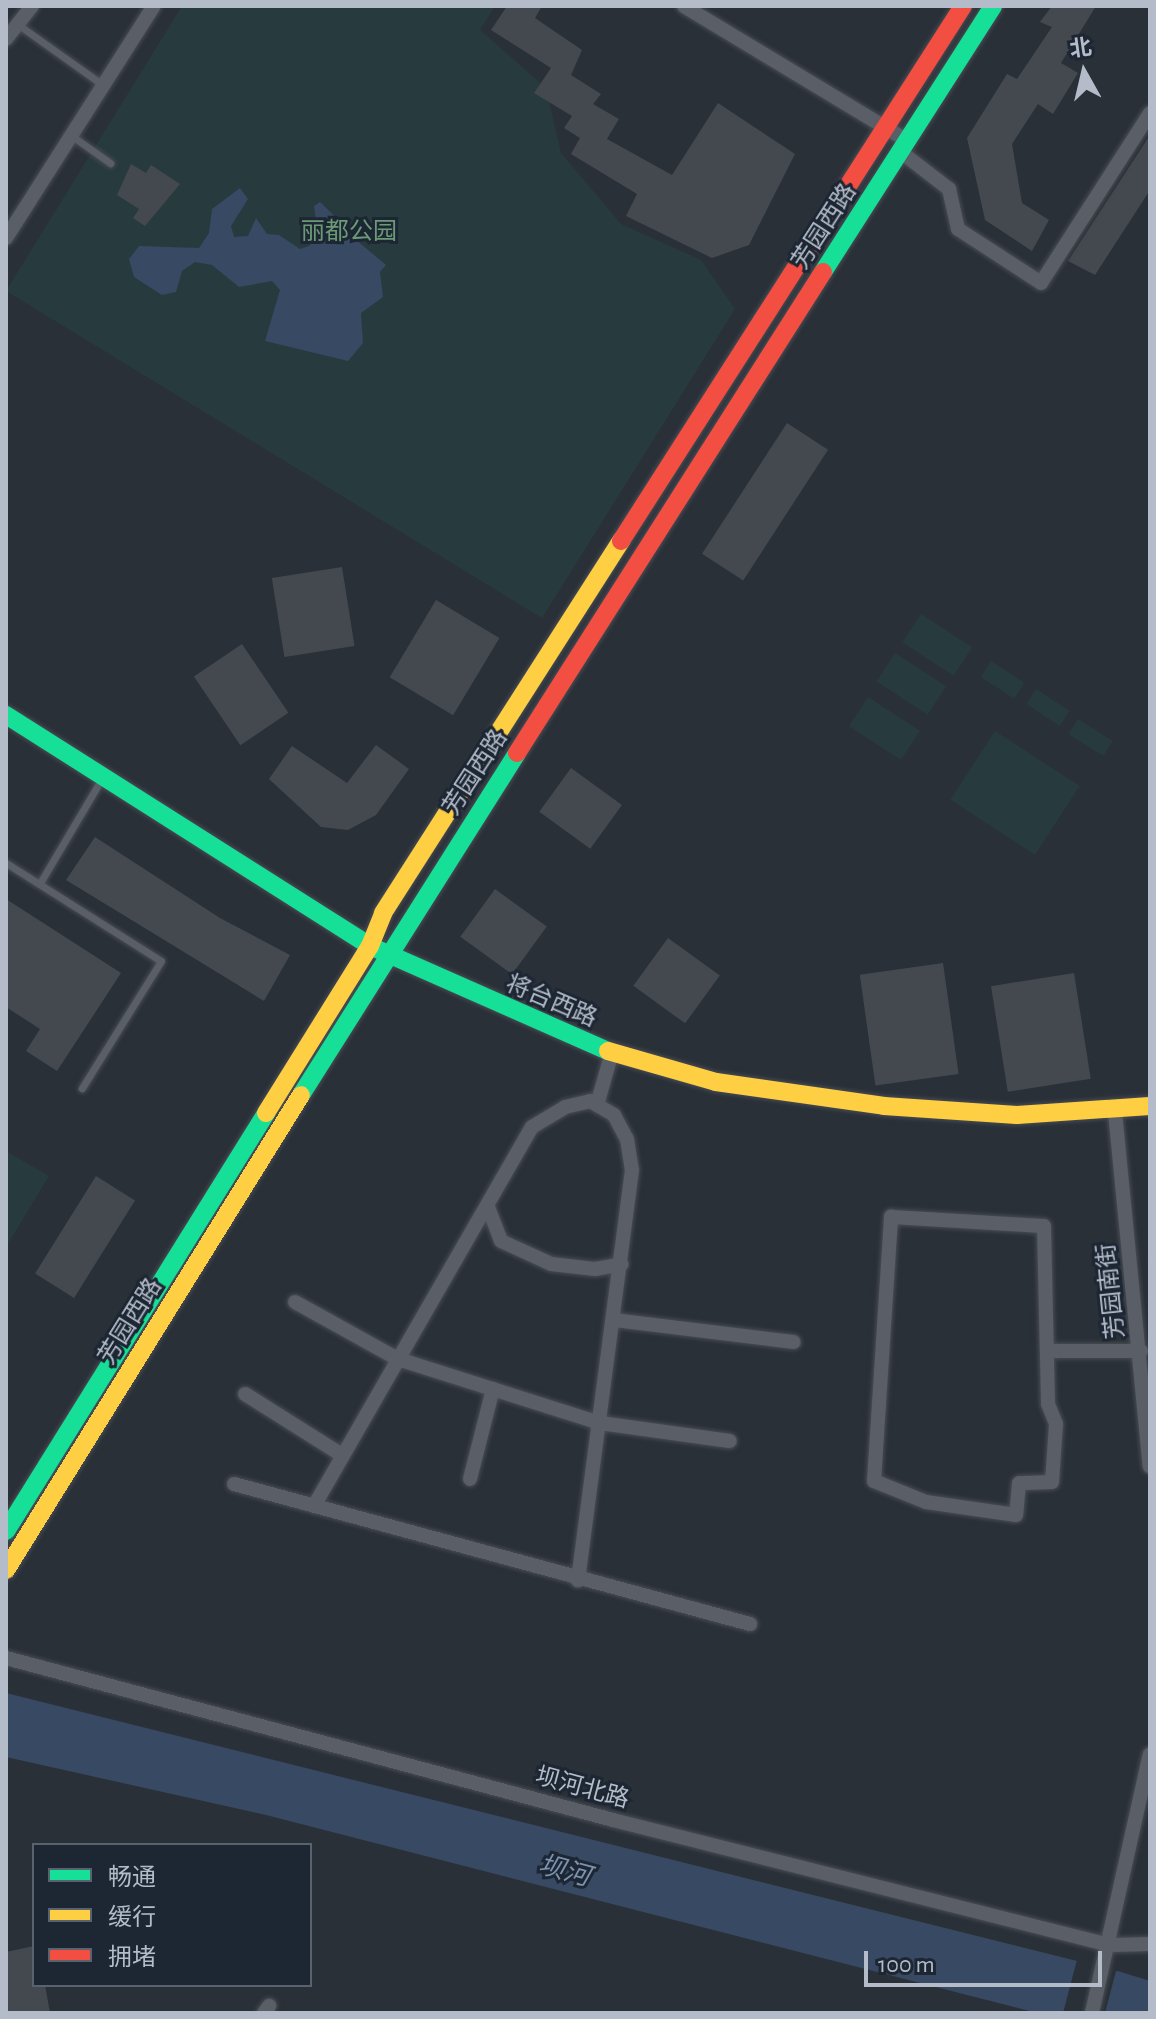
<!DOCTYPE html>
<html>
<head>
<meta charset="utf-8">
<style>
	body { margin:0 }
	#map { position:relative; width:1156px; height:2019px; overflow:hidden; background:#2a3038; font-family:"Alegreya Sans","Noto Sans SC",sans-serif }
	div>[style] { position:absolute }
	.green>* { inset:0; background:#273a3e; transform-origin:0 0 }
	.water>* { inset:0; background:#384963 }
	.pier>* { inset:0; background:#2a3038 }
	.building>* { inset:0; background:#444950; transform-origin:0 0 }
	.roads { filter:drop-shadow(0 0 2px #484c53) drop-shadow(0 0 2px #484c53) }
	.lane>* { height:7px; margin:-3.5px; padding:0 3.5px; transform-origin:3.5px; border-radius:3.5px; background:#5a5e66 }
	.street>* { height:14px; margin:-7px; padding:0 7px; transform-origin:7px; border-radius:7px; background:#5a5e66 }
	.fast>* { height:18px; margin:-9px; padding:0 9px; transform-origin:9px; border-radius:9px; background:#16e098 }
	.slow>* { height:18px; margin:-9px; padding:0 9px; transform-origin:9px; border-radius:9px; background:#ffcf43 }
	.jam>* { height:18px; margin:-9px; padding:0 9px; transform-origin:9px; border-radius:9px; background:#f24e42 }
	span { translate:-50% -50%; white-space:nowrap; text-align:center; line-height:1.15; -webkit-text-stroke:6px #1d2633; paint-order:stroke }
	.street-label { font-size:24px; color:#b4bcc9 }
	.park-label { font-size:24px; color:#6b9a76 }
	.water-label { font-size:26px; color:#7c92b1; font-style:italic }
	.frame { position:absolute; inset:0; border:8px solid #b4bcc9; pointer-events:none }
	.legend { position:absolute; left:32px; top:1843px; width:280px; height:144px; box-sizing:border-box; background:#1d2633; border:2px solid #59626f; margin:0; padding:10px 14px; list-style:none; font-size:24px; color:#b4bcc9 }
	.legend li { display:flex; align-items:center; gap:16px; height:40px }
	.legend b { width:40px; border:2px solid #59626f }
	.north { position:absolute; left:1044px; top:32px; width:80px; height:80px; -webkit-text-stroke:6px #1d2633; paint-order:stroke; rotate:352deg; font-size:22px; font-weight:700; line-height:32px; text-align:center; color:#b4bcc9 }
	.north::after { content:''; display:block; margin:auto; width:28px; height:36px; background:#b4bcc9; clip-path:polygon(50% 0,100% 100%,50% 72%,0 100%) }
	.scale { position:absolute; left:864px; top:1951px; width:238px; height:36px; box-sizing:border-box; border:4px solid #b4bcc9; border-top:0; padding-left:10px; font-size:24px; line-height:28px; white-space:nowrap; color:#b4bcc9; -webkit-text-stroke:6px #1d2633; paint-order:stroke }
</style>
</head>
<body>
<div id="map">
	<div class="green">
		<div style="clip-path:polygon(182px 6px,495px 6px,480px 30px,546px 88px,561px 153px,621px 224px,701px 260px,735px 309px,542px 618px,6px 291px)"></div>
		<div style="left:921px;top:614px;width:61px;height:34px;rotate:33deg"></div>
		<div style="left:895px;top:653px;width:61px;height:34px;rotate:33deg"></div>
		<div style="left:991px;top:661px;width:40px;height:19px;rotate:33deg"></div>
		<div style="left:1036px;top:689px;width:40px;height:18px;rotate:33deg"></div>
		<div style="left:868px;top:697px;width:62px;height:35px;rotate:33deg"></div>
		<div style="left:1078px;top:719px;width:41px;height:18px;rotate:32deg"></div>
		<div style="left:995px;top:731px;width:101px;height:82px;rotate:33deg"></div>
		<div style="clip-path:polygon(6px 1151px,49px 1176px,6px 1247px)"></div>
	</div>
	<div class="water">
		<div style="clip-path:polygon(240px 188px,248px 199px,231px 226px,234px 237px,248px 236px,256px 218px,267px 234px,279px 235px,300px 249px,309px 246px,318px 234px,314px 206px,320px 202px,346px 227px,345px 238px,355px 239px,386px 265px,380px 272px,383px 297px,361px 313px,363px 343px,348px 361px,265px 341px,280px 290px,272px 281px,239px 287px,212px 265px,195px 262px,182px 271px,176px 292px,162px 295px,134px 277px,129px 259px,139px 246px,199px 248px,209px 233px,212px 209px)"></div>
		<div style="clip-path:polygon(6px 1693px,1121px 1972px,1150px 1981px,1150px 2013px,1037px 2013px,266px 1815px,6px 1757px)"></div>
	</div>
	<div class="pier">
		<div style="clip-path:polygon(1078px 1956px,1117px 1967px,1105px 2013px,1063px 2013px)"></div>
	</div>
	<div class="building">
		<div style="clip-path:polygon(507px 6px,542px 6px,535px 18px,582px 50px,571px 75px,601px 94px,593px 104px,619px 119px,607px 139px,672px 175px,718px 103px,795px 154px,749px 245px,712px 258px,626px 216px,637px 194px,571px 154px,580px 138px,564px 128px,572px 116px,534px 93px,551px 68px,491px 30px)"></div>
		<div style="clip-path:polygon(1052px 6px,1096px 6px,1061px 63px,1078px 73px,1053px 114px,1038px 104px,1012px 144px,1022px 203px,1049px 220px,1032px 251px,985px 220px,967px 138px,1007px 74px,1017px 79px,1052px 27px,1040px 22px)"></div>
		<div style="clip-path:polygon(1150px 135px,1150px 190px,1095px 275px,1068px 261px)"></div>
		<div style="clip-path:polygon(131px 164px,146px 173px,151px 165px,180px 184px,145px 226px,133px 218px,139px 209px,117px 195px)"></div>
		<div style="left:787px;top:423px;width:49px;height:156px;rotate:33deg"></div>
		<div style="left:342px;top:567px;width:80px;height:71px;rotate:81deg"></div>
		<div style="left:436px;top:600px;width:74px;height:90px;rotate:31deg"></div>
		<div style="left:242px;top:644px;width:83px;height:58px;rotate:56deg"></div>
		<div style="clip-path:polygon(376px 745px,409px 769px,376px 815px,348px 830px,321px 827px,269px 779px,292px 746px,347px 783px)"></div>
		<div style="left:571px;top:768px;width:63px;height:54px;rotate:36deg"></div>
		<div style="clip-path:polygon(95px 837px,220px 918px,290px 955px,264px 1001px,66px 880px)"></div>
		<div style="left:495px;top:889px;width:64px;height:59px;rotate:36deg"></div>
		<div style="clip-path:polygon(6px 899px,121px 973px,57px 1071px,26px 1051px,40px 1029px,6px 1007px)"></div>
		<div style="left:668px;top:938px;width:64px;height:59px;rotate:36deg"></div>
		<div style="left:943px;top:963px;width:112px;height:84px;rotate:82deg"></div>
		<div style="left:1074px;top:973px;width:107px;height:84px;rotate:81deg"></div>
		<div style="left:96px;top:1176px;width:46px;height:115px;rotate:32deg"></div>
		<div style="clip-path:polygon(34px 1946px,34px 1985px,45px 1985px,50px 2013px,6px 2013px,6px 1952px)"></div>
	</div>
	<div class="roads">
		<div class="lane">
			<div style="left:20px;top:26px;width:102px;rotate:35.4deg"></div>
			<div style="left:72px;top:136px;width:47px;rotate:35.4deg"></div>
			<div style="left:6px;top:863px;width:183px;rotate:32.3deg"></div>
			<div style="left:161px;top:961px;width:150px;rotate:121.9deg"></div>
			<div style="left:40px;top:883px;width:122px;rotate:-59.4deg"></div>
		</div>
		<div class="street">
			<div style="left:684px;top:6px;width:262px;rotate:31.1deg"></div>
			<div style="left:6px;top:39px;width:42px;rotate:-51.8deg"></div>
			<div style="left:901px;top:152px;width:61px;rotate:37.6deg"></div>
			<div style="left:949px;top:189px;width:41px;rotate:77.3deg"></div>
			<div style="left:958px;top:229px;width:99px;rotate:33deg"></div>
			<div style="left:1041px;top:283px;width:202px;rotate:-57.3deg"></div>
			<div style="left:6px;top:238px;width:275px;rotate:-57.5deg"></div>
			<div style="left:597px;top:1105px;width:55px;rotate:-74.2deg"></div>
			<div style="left:1115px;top:1112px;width:356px;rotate:84.4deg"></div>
			<div style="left:488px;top:1207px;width:36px;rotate:69deg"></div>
			<div style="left:501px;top:1241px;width:55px;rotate:24.7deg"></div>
			<div style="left:551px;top:1264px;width:44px;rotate:6.5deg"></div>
			<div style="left:595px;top:1269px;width:27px;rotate:-10deg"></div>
			<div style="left:891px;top:1217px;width:153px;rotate:3.4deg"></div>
			<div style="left:1044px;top:1226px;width:178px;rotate:88.7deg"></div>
			<div style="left:1048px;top:1404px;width:22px;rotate:68deg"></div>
			<div style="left:1056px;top:1424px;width:58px;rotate:93.9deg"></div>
			<div style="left:1052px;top:1482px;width:33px;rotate:178deg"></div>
			<div style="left:1019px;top:1483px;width:32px;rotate:95deg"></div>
			<div style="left:1016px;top:1515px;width:91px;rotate:-171.8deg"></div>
			<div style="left:926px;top:1502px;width:56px;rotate:-158deg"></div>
			<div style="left:874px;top:1481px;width:265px;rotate:-86.3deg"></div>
			<div style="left:295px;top:1302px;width:118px;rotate:29deg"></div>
			<div style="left:398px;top:1359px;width:212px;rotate:17.6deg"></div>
			<div style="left:600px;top:1423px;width:131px;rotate:7.9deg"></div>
			<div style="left:614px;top:1320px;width:181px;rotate:7deg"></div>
			<div style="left:1047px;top:1351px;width:94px"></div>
			<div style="left:245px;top:1394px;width:115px;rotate:32.2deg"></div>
			<div style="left:470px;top:1479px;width:93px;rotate:-75.7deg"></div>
			<div style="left:234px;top:1484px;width:535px;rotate:15.18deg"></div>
			<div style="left:314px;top:1506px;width:437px;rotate:-60.1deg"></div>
			<div style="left:532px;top:1127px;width:39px;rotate:-31deg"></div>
			<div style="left:565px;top:1107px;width:26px;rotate:-13deg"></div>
			<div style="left:590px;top:1101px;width:28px;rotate:30deg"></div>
			<div style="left:614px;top:1115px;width:27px;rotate:62deg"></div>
			<div style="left:627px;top:1139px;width:31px;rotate:81deg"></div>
			<div style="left:632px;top:1170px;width:414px;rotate:97.5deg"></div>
			<div style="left:6px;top:1658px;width:628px;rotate:14.94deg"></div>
			<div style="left:613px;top:1820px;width:512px;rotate:14.14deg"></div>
			<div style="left:1109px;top:1945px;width:41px;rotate:-1.4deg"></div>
			<div style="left:264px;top:2013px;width:9px;rotate:-54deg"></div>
			<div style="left:1092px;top:2013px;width:265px;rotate:-77.4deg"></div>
		</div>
		<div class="fast">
			<div style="left:823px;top:272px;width:316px;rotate:-57.4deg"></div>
			<div style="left:6px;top:715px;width:431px;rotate:32.4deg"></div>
			<div style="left:370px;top:946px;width:260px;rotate:23.8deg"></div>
			<div style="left:301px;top:1095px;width:404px;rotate:-57.7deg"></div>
			<div style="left:6px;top:1531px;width:492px;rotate:-58.1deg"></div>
		</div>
		<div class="slow">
			<div style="left:608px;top:1051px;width:112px;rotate:16deg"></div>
			<div style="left:716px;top:1082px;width:170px;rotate:8.1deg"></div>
			<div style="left:884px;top:1106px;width:133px;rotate:3.9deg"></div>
			<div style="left:1017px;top:1115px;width:133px;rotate:-3.9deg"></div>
			<div style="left:266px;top:1113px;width:197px;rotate:-58.1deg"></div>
			<div style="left:370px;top:946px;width:35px;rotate:-68deg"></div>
			<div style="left:383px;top:913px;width:442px;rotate:-57.4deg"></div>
			<div style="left:6px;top:1570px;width:559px;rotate:-58.16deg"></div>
		</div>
		<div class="jam">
			<div style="left:621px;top:541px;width:635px;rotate:-57.41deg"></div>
			<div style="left:517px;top:753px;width:570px;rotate:-57.54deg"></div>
		</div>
	</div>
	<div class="street-label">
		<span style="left:825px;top:227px;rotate:-57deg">芳园西路</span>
		<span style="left:476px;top:773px;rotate:-57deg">芳园西路</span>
		<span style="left:551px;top:1002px;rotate:23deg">将台西路</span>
		<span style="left:1112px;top:1291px;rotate:-96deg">芳园南街</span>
		<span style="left:131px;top:1322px;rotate:-58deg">芳园西路</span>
		<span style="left:582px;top:1789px;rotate:15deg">坝河北路</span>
	</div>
	<div class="park-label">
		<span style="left:349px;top:233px">丽都公园</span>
	</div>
	<div class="water-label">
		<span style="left:564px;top:1872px;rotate:15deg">坝河</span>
	</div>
	<div class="frame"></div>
	<ul class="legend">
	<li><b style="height:10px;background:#16e098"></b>畅通</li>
	<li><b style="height:10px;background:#ffcf43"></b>缓行</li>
	<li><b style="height:10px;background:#f24e42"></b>拥堵</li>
	</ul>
	<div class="north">北</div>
	<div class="scale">100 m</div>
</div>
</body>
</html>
